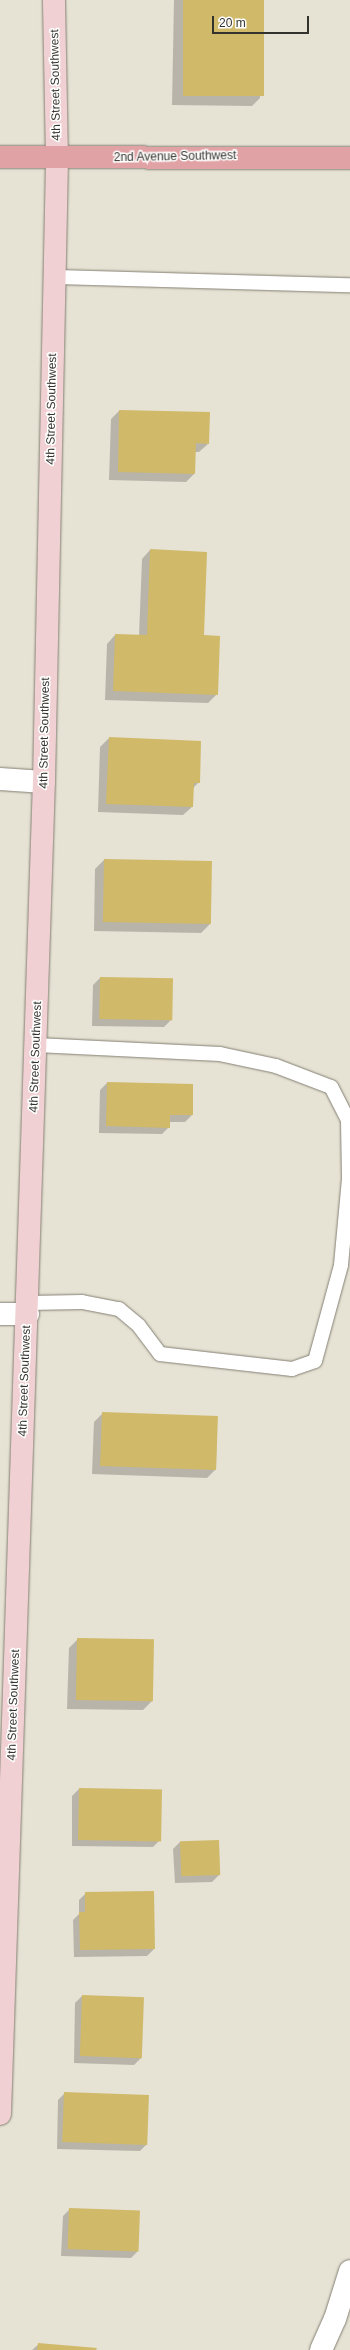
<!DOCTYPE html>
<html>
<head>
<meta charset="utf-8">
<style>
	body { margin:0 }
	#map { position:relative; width:350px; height:2350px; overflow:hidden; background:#e6e2d4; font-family:Arial,sans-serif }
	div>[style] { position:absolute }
	.shadow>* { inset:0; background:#0003 }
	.building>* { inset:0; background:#d0b968; transform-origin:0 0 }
	.roads { filter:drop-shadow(0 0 1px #848074) drop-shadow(0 0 1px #848074) }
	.lane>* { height:14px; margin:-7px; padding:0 7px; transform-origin:7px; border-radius:7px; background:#fff }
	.street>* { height:22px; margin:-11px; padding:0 11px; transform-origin:11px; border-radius:11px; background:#fff }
	.secondary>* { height:22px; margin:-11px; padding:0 11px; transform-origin:11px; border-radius:11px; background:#f0d0d2 }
	.primary>* { height:22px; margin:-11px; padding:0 11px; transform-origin:11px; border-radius:11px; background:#e1a2a5 }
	span { translate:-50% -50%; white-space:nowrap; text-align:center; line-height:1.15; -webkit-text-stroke:3px #fff; paint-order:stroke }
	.street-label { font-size:12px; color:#33322c }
	.scale { position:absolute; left:212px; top:16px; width:97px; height:18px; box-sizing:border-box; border:2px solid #33322c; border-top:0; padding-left:5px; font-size:12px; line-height:14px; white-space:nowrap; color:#33322c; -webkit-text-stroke:3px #fff; paint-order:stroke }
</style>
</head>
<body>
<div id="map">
	<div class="shadow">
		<div style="clip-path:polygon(174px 0,263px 0,260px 98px,252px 106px,172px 105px)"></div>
		<div style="clip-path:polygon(119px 411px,208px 444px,199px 452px,195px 452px,194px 474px,186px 482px,109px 480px,111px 419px)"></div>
		<div style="clip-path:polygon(150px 550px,203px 636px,217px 694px,208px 703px,105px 700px,107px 644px,115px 635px,139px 636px,142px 559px)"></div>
		<div style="clip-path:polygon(109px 738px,199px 782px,193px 788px,192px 807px,183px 815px,98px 812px,100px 747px)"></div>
		<div style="clip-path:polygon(104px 860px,211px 862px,210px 924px,201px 933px,94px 931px,95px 869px)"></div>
		<div style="clip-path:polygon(100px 978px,171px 1020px,164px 1027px,92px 1026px,93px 985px)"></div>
		<div style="clip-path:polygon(107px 1083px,192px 1115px,185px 1122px,169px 1122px,169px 1127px,162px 1134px,99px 1133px,100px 1090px)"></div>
		<div style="clip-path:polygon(103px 1413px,217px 1417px,216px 1469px,207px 1478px,92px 1474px,94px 1422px)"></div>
		<div style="clip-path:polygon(78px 1639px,152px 1701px,143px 1710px,67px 1709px,69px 1648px)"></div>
		<div style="clip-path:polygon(79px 1789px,160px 1840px,153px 1847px,72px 1846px,72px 1796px)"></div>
		<div style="clip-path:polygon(180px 1842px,219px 1875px,212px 1882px,175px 1883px,173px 1849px)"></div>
		<div style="clip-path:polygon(86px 1893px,154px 1949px,147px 1956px,74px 1957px,73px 1920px,79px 1914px,79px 1900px)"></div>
		<div style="clip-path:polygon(82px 1996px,141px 2058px,134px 2065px,74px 2063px,75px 2003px)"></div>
		<div style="clip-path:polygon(65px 2093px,147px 2144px,140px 2151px,57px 2149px,58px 2100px)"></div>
		<div style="clip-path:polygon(70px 2209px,138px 2251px,131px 2258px,61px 2256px,63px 2216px)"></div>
		<div style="clip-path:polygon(39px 2344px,95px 2350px,32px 2350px)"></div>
	</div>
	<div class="building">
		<div style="left:183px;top:0;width:81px;height:96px"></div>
		<div style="clip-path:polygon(119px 410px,210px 412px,209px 444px,196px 443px,195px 474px,118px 472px)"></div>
		<div style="clip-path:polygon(150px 549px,207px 552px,204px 635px,220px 636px,218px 695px,113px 691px,115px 634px,147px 635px)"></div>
		<div style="clip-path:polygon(109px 737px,201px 741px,200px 783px,194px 783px,193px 807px,106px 804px)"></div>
		<div style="left:104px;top:859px;width:108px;height:63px;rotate:1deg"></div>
		<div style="left:100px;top:977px;width:73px;height:42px;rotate:1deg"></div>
		<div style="clip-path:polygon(107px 1082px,193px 1084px,193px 1115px,170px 1115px,170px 1128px,106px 1126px)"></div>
		<div style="left:102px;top:1412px;width:116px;height:54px;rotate:2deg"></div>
		<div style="left:77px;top:1638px;width:77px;height:62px;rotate:1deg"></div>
		<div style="left:79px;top:1788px;width:83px;height:52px;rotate:1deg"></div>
		<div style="left:219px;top:1840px;width:35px;height:39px;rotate:88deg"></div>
		<div style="clip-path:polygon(154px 1891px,155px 1949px,80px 1950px,79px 1912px,85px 1912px,85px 1892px)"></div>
		<div style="left:82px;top:1995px;width:62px;height:61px;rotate:2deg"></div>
		<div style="left:64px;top:2092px;width:85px;height:50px;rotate:2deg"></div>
		<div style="left:69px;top:2208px;width:71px;height:41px;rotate:2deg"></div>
		<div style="clip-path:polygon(38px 2343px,97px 2348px,96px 2350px,37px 2350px)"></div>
	</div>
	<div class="roads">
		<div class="lane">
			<div style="left:55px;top:277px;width:295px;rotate:1.6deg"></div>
			<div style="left:28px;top:1303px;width:54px;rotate:-1.1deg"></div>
			<div style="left:82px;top:1302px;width:38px;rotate:11deg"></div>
			<div style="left:119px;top:1309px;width:26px;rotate:40deg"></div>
			<div style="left:139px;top:1326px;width:35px;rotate:53deg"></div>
			<div style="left:160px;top:1354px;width:133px;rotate:6.5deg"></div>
			<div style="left:292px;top:1369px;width:24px;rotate:-19deg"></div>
			<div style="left:315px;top:1361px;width:99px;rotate:-74.8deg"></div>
			<div style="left:341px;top:1265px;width:86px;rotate:-84.7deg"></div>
			<div style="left:349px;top:1179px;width:59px;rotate:-91deg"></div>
			<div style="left:348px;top:1120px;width:37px;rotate:-117deg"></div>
			<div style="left:331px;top:1087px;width:59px;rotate:-159.1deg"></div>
			<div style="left:276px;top:1066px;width:57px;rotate:-167.9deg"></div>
			<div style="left:220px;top:1054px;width:184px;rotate:-177.2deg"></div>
		</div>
		<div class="street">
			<div style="left:0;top:779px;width:44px;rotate:3.9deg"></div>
			<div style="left:0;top:1314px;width:28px"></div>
			<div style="left:321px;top:2350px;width:34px;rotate:-66deg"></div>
			<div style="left:335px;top:2319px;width:50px;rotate:-72.6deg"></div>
		</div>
		<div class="secondary">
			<div style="left:0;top:2114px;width:1333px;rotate:-88.11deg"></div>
			<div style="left:44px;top:782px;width:623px;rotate:-88.8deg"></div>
			<div style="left:57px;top:159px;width:159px;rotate:-91.1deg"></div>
		</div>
		<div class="primary">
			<div style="left:0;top:157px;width:350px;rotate:0.2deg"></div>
		</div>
	</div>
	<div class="street-label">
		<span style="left:56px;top:85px;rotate:-91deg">4th Street Southwest</span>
		<span style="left:175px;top:157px;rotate:-1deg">2nd Avenue Southwest</span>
		<span style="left:52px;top:409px;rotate:-89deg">4th Street Southwest</span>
		<span style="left:45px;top:733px;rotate:-89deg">4th Street Southwest</span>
		<span style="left:36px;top:1057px;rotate:-88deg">4th Street Southwest</span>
		<span style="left:25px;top:1381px;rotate:-88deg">4th Street Southwest</span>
		<span style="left:14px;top:1705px;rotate:-88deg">4th Street Southwest</span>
	</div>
	<div class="scale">20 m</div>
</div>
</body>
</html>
